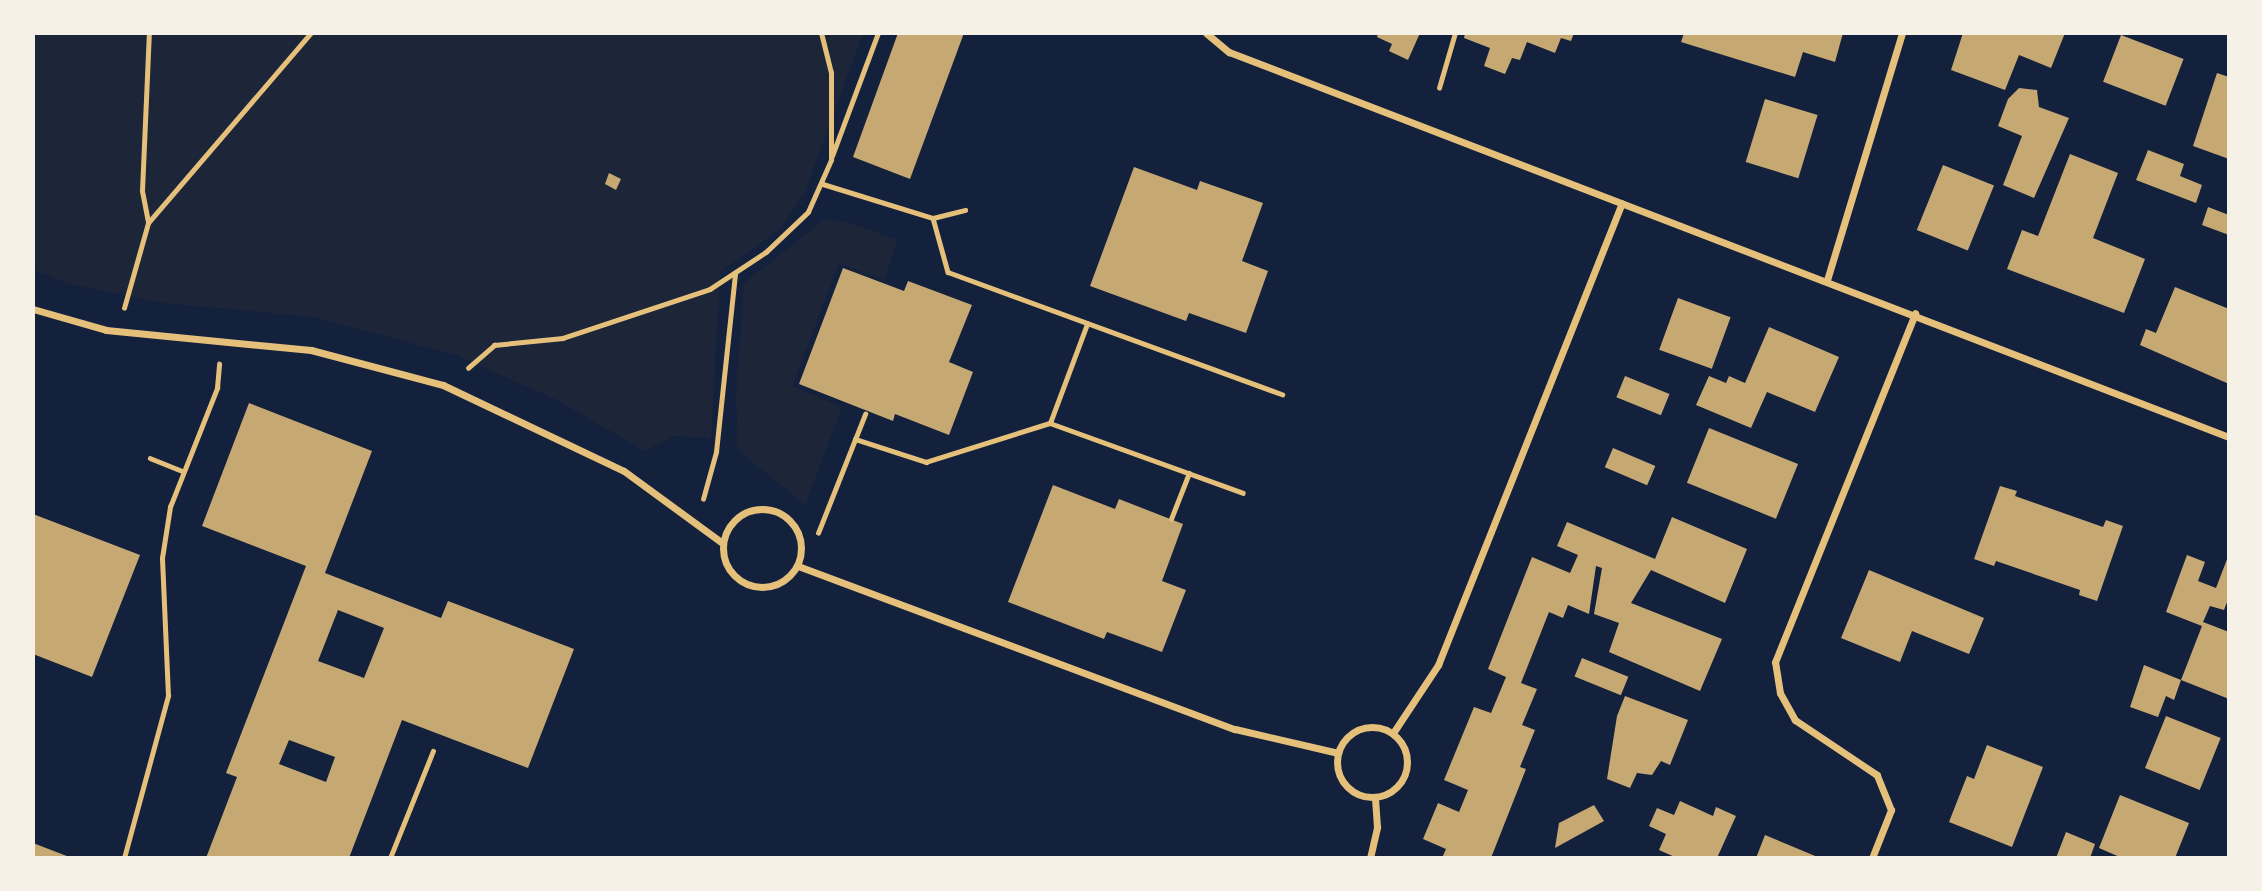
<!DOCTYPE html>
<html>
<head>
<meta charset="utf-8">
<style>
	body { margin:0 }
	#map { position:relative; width:2262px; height:891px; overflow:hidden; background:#14213d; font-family:"Asap Condensed",sans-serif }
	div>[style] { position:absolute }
	.green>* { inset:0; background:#1d2539 }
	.building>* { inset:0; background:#c6a872; transform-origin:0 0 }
	.path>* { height:4.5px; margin:-2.25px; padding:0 2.25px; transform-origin:2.25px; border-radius:2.25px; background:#e5c07b }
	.minor>* { height:7px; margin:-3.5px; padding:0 3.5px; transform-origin:3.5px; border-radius:3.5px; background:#e5c07b }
	.minor>.ring { margin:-3.5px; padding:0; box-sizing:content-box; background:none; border:7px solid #e5c07b; border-radius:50% }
	span { translate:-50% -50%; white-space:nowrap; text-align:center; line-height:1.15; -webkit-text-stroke:7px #f6f1e7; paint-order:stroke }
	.frame { position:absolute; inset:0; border:35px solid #f6f1e7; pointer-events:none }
</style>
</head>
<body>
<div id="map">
	<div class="green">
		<div style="clip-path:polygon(33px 33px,863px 33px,804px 194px,780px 229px,720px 272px,711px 438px,674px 436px,645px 451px,557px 400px,456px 355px,314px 317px,164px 303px,69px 284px,33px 270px)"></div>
		<div style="clip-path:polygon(825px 219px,851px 223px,897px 240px,884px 280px,839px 263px,792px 386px,842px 407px,805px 505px,738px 450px,736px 397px,744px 283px)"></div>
	</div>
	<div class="building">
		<div style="clip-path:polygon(898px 33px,964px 33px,910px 179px,853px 157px)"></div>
		<div style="clip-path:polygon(1378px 33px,1420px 33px,1408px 60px,1389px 51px,1392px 44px,1377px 37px)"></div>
		<div style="clip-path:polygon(1465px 33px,1574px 33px,1571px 41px,1561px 38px,1555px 53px,1527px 42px,1520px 60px,1512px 58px,1505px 74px,1484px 66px,1490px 48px,1464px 38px)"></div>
		<div style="clip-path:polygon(1684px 33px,1843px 33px,1835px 62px,1803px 52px,1795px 77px,1681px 42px)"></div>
		<div style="clip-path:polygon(1963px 33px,2065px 33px,2051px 68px,2019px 55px,2005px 90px,1951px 70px)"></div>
		<div style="left:2121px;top:35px;width:67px;height:50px;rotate:21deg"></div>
		<div style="clip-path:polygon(2217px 73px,2229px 77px,2229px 159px,2193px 146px)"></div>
		<div style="clip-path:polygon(2019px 88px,2037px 90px,2039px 107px,2069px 118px,2034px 198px,2003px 185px,2022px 136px,1998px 126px,2008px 99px)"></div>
		<div style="left:1765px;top:99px;width:55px;height:66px;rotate:17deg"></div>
		<div style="clip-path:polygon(2148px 150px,2184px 164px,2180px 176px,2202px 185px,2196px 203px,2136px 180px)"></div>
		<div style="clip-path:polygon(2070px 154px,2118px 173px,2093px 238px,2145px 259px,2124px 313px,2007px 269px,2022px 230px,2038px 236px)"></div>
		<div style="left:1943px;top:165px;width:55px;height:70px;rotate:22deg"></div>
		<div style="clip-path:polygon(1134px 167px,1197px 190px,1200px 181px,1263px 203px,1242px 261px,1268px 271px,1246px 333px,1189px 313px,1186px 321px,1090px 286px)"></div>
		<div style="clip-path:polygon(609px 173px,621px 179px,616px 190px,605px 184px)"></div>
		<div style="clip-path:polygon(2208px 207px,2229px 215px,2229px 235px,2202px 225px)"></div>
		<div style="clip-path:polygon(843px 268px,904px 291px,908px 281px,972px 305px,949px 362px,973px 372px,949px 435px,895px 414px,893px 421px,799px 384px)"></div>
		<div style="clip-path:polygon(2175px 287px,2229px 309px,2229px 384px,2140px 345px,2146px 329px,2156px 333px)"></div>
		<div style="left:1678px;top:298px;width:56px;height:55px;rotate:20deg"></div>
		<div style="clip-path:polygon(1769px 327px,1839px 357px,1815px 412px,1767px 392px,1751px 428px,1696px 405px,1709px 376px,1726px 383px,1729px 376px,1745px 383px)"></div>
		<div style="left:1625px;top:376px;width:48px;height:23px;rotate:22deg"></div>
		<div style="clip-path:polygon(evenodd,249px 403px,372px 451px,325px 573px,441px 618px,448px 601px,574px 649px,528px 768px,402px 720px,349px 858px,206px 858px,237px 777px,226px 773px,306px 566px,202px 526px,249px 403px,338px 610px,384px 628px,364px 678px,318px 661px,338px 610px,249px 403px,289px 740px,335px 757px,326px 782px,279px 764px,289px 740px)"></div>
		<div style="left:1709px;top:428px;width:96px;height:59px;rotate:22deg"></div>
		<div style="left:1613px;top:448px;width:46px;height:21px;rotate:23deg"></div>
		<div style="clip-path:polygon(1053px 485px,1115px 509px,1119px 499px,1183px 524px,1162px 581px,1186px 590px,1162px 652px,1107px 632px,1104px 639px,1008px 602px)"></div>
		<div style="clip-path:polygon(2000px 486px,2017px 491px,2015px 496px,2103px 527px,2106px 520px,2123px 526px,2097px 601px,2079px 595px,2080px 590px,1996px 561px,1994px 566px,1974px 559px)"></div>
		<div style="clip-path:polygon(33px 514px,140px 555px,92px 677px,33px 654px)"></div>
		<div style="clip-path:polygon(1672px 517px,1747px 549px,1725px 603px,1651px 570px,1631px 603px,1722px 639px,1700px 691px,1609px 652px,1619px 623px,1594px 614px,1602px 568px,1596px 566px,1589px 614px,1568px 605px,1563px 618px,1549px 612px,1521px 683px,1537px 689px,1522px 725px,1535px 730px,1520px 767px,1526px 769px,1491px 858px,1442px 858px,1446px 849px,1423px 839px,1438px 803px,1459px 812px,1468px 790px,1444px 780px,1474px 707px,1491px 713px,1506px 677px,1488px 669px,1532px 557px,1570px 573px,1578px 555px,1557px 546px,1567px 522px,1655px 559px)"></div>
		<div style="clip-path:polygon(2229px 554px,2229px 597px,2224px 610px,2210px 606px,2203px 622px,2229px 632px,2229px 699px,2181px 680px,2174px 700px,2166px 696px,2158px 717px,2130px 707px,2144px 665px,2181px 680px,2202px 626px,2166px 612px,2187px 555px,2205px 562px,2198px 581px,2216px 588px)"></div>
		<div style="clip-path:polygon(1869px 570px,1984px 618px,1969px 654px,1912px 631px,1900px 662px,1841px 638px)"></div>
		<div style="left:1582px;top:658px;width:50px;height:20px;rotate:22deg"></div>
		<div style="clip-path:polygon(1625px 696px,1688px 720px,1670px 765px,1661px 761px,1652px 775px,1637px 773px,1630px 788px,1607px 779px,1617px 716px)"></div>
		<div style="left:2166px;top:716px;width:59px;height:56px;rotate:22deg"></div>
		<div style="clip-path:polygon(1987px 745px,2043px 767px,2012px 847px,1949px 822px,1967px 776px,1974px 779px)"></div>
		<div style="clip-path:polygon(2120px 795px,2189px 823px,2175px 858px,2122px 858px,2099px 848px)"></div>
		<div style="clip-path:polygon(1680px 801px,1713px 816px,1716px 807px,1736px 816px,1717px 858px,1677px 858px,1659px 850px,1666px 834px,1649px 826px,1657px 808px,1674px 815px)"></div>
		<div style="clip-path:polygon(1594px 805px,1604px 821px,1555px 848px,1559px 823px)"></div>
		<div style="clip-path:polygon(2066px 832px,2095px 844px,2090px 858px,2056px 858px)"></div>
		<div style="clip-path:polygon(1765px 835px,1820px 858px,1756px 858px)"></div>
		<div style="clip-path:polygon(33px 843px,72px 858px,33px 858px)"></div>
	</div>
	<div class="path">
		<div style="left:1439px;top:88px;width:57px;rotate:-73.8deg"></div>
		<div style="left:832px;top:156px;width:131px;rotate:-69.5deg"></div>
		<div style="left:823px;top:184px;width:115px;rotate:17.2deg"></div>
		<div style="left:933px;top:218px;width:33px;rotate:-14deg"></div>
		<div style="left:933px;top:218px;width:56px;rotate:74.5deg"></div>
		<div style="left:948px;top:272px;width:356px;rotate:20.1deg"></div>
		<div style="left:148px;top:222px;width:32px;rotate:-101deg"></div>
		<div style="left:142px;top:191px;width:158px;rotate:-87.5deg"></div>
		<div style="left:124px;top:308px;width:88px;rotate:-74.2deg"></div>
		<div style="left:148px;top:223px;width:250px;rotate:-49.4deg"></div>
		<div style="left:468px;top:368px;width:35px;rotate:-41deg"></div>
		<div style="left:494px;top:345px;width:69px;rotate:-5.8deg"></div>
		<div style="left:563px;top:338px;width:155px;rotate:-18.4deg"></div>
		<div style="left:710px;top:289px;width:67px;rotate:-33.5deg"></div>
		<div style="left:766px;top:252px;width:58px;rotate:-43.6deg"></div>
		<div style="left:808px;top:212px;width:57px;rotate:-66.1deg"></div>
		<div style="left:831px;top:160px;width:87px;rotate:-90deg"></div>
		<div style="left:831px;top:73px;width:41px;rotate:-104deg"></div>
		<div style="left:1050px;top:423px;width:106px;rotate:-69.5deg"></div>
		<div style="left:855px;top:439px;width:75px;rotate:17.9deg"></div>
		<div style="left:926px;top:462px;width:130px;rotate:-17.5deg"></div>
		<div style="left:1050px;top:423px;width:205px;rotate:19.9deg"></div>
		<div style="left:150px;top:458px;width:35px;rotate:22deg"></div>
		<div style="left:703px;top:499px;width:49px;rotate:-74.5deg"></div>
		<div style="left:716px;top:452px;width:180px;rotate:-83.9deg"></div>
		<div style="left:1171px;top:519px;width:49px;rotate:-68.6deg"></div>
		<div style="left:818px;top:533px;width:128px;rotate:-68.4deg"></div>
		<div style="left:124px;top:858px;width:168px;rotate:-74.8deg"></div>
		<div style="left:168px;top:696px;width:138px;rotate:-92.5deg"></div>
		<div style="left:162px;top:558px;width:52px;rotate:-81.1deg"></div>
		<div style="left:170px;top:507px;width:128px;rotate:-68.4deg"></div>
		<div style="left:217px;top:388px;width:24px;rotate:-85deg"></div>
		<div style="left:390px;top:858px;width:115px;rotate:-68.1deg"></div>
	</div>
	<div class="minor">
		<div style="left:1206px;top:33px;width:30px;rotate:40deg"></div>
		<div style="left:1229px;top:52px;width:1072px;rotate:21.06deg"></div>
		<div style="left:1827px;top:280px;width:258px;rotate:-73.1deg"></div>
		<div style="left:33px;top:309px;width:76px;rotate:16deg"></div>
		<div style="left:106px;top:330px;width:206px;rotate:5.6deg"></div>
		<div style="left:311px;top:350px;width:137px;rotate:14.9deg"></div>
		<div style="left:443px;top:385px;width:200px;rotate:25.4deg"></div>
		<div style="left:624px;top:471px;width:120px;rotate:36.2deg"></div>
		<div class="ring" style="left:723px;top:509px;width:71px;height:71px"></div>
		<div style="left:798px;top:566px;width:466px;rotate:20.5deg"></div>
		<div style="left:1235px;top:729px;width:106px;rotate:13.1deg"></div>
		<div class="ring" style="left:1337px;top:727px;width:63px;height:63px"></div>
		<div style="left:1393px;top:733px;width:82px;rotate:-56.5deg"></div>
		<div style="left:1438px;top:665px;width:497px;rotate:-68.3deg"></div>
		<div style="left:1370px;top:858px;width:32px;rotate:-77deg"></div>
		<div style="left:1377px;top:827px;width:30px;rotate:-94deg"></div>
		<div style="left:1872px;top:858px;width:52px;rotate:-68.4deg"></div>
		<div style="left:1891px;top:810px;width:38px;rotate:-112deg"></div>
		<div style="left:1877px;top:775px;width:99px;rotate:-146.1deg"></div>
		<div style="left:1795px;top:720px;width:31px;rotate:-119deg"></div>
		<div style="left:1780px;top:693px;width:31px;rotate:-99deg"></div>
		<div style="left:1775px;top:662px;width:376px;rotate:-68.1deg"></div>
	</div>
	<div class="frame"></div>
</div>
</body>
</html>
